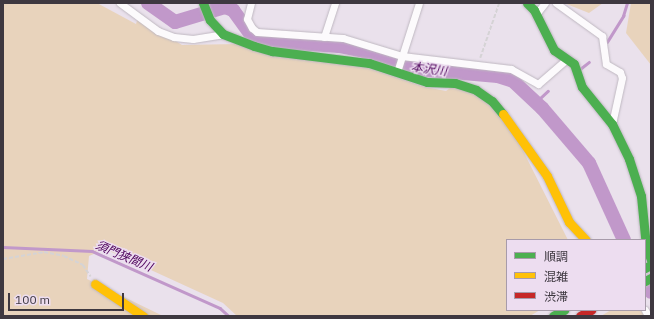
<!DOCTYPE html>
<html>
<head>
<meta charset="utf-8">
<style>
	body { margin:0 }
	#map { position:relative; width:654px; height:319px; overflow:hidden; background:#eae1ec; font-family:"IBM Plex Sans","Noto Sans JP",sans-serif }
	div>[style] { position:absolute }
	.green>* { inset:0; background:#e8d3bc }
	.stream>* { height:2.5px; margin:-1.25px; padding:0 1.25px; transform-origin:1.25px; border-radius:1.25px; background:#c198ca }
	.river>* { height:14px; margin:-7px; padding:0 7px; transform-origin:7px; border-radius:7px; background:#c198ca }
	.path>* { height:1.5px; margin-top:-0.75px; transform-origin:0; background:repeating-linear-gradient(90deg,#d5d3d5 0 4px,transparent 0 6px) }
	.roads { filter:drop-shadow(0 0 1px #bfb8c1) drop-shadow(0 0 1px #bfb8c1) }
	.street>* { height:7px; margin:-3.5px; padding:0 3.5px; transform-origin:3.5px; border-radius:3.5px; background:#fcfafc }
	.fast>* { height:9px; margin:-4.5px; padding:0 4.5px; transform-origin:4.5px; border-radius:4.5px; background:#4caf50 }
	.slow>* { height:9px; margin:-4.5px; padding:0 4.5px; transform-origin:4.5px; border-radius:4.5px; background:#ffc107 }
	.jam>* { height:9px; margin:-4.5px; padding:0 4.5px; transform-origin:4.5px; border-radius:4.5px; background:#c62828 }
	span { translate:-50% -50%; white-space:nowrap; text-align:center; line-height:1.15; -webkit-text-stroke:3px #edddf0; paint-order:stroke }
	.water-label { font-size:12px; color:#4c015a; font-style:italic }
	.frame { position:absolute; inset:0; border:4px solid #3e3840; pointer-events:none }
	.legend { position:absolute; left:506px; top:239px; width:140px; height:72px; box-sizing:border-box; background:#edddf0; border:1px solid #a79baa; margin:0; padding:5px 7px; list-style:none; font-size:12px; color:#3e3840 }
	.legend li { display:flex; align-items:center; gap:8px; height:20px }
	.legend b { width:20px; border:1px solid #a79baa }
	.scale { position:absolute; left:8px; top:293px; width:116px; height:18px; box-sizing:border-box; border:2px solid #3e3840; border-top:0; padding-left:5px; font-size:12px; line-height:14px; white-space:nowrap; color:#3e3840; -webkit-text-stroke:3px #edddf0; paint-order:stroke }
</style>
</head>
<body>
<div id="map">
	<div class="green">
		<div style="clip-path:polygon(3px 3px,97px 3px,136px 24px,138px 18px,182px 45px,238px 44px,259px 47px,368px 68px,425px 87px,446px 91px,457px 83px,477px 89px,508px 121px,568px 240px,507px 240px,507px 310px,540px 310px,530px 316px,237px 316px,223px 303px,105px 249px,89px 256px,87px 279px,163px 316px,3px 316px)"></div>
		<div style="clip-path:polygon(564px 3px,603px 3px,589px 13px)"></div>
		<div style="clip-path:polygon(631px 3px,651px 3px,651px 65px,626px 33px)"></div>
		<div style="clip-path:polygon(611px 310px,641px 310px,644px 316px,601px 316px)"></div>
	</div>
	<div class="stream">
		<div style="left:607px;top:42px;width:31px;rotate:-58deg"></div>
		<div style="left:623px;top:16px;width:14px;rotate:-73deg"></div>
		<div style="left:580px;top:69px;width:11px;rotate:-38deg"></div>
		<div style="left:536px;top:102px;width:16px;rotate:-43deg"></div>
		<div style="left:3px;top:247px;width:89px;rotate:2.6deg"></div>
		<div style="left:92px;top:251px;width:140px;rotate:24deg"></div>
		<div style="left:220px;top:308px;width:12px;rotate:42deg"></div>
	</div>
	<div class="river">
		<div style="left:148px;top:3px;width:33px;rotate:35deg"></div>
		<div style="left:175px;top:22px;width:52px;rotate:-16.7deg"></div>
		<div style="left:225px;top:7px;width:9px;rotate:21deg"></div>
		<div style="left:233px;top:10px;width:32px;rotate:54deg"></div>
		<div style="left:252px;top:36px;width:13px;rotate:23deg"></div>
		<div style="left:264px;top:41px;width:75px;rotate:3.8deg"></div>
		<div style="left:339px;top:46px;width:25px;rotate:11deg"></div>
		<div style="left:364px;top:51px;width:56px;rotate:18.8deg"></div>
		<div style="left:417px;top:69px;width:81px;rotate:4.9deg"></div>
		<div style="left:498px;top:76px;width:16px;rotate:18deg"></div>
		<div style="left:513px;top:81px;width:40px;rotate:43deg"></div>
		<div style="left:542px;top:108px;width:72px;rotate:49.5deg"></div>
		<div style="left:589px;top:163px;width:85px;rotate:65.6deg"></div>
		<div style="left:645px;top:285px;width:9px;rotate:49deg"></div>
	</div>
	<div class="path">
		<div style="left:480px;top:58px;width:58px;rotate:-70.9deg"></div>
		<div style="left:3px;top:259px;width:42px;rotate:-9.7deg"></div>
		<div style="left:44px;top:252px;width:20px;rotate:11deg"></div>
		<div style="left:64px;top:256px;width:21px;rotate:25deg"></div>
		<div style="left:83px;top:265px;width:14px;rotate:56deg"></div>
	</div>
	<div class="roads">
		<div class="street">
			<div style="left:120px;top:3px;width:47px;rotate:36.4deg"></div>
			<div style="left:158px;top:31px;width:17px;rotate:21deg"></div>
			<div style="left:174px;top:37px;width:19px;rotate:6deg"></div>
			<div style="left:193px;top:39px;width:30px;rotate:-9deg"></div>
			<div style="left:251px;top:3px;width:16px;rotate:104deg"></div>
			<div style="left:247px;top:19px;width:10px;rotate:61deg"></div>
			<div style="left:252px;top:28px;width:6px;rotate:39deg"></div>
			<div style="left:257px;top:32px;width:86px;rotate:4deg"></div>
			<div style="left:343px;top:38px;width:62px;rotate:17deg"></div>
			<div style="left:402px;top:56px;width:110px;rotate:6.8deg"></div>
			<div style="left:511px;top:69px;width:31px;rotate:29deg"></div>
			<div style="left:538px;top:84px;width:38px;rotate:-41deg"></div>
			<div style="left:556px;top:3px;width:57px;rotate:35.7deg"></div>
			<div style="left:602px;top:36px;width:28px;rotate:82deg"></div>
			<div style="left:606px;top:64px;width:16px;rotate:30deg"></div>
			<div style="left:620px;top:72px;width:6px;rotate:72deg"></div>
			<div style="left:622px;top:78px;width:47px;rotate:102.3deg"></div>
			<div style="left:536px;top:14px;width:14px;rotate:-51deg"></div>
			<div style="left:324px;top:37px;width:36px;rotate:-72deg"></div>
			<div style="left:397px;top:72px;width:72px;rotate:-72.3deg"></div>
			<div style="left:645px;top:310px;width:7px;rotate:63deg"></div>
		</div>
		<div class="fast">
			<div style="left:203px;top:3px;width:18px;rotate:68deg"></div>
			<div style="left:210px;top:20px;width:19px;rotate:47deg"></div>
			<div style="left:223px;top:34px;width:33px;rotate:21deg"></div>
			<div style="left:254px;top:46px;width:19px;rotate:16deg"></div>
			<div style="left:272px;top:51px;width:98px;rotate:7.1deg"></div>
			<div style="left:369px;top:63px;width:61px;rotate:18.1deg"></div>
			<div style="left:427px;top:82px;width:28px;rotate:2deg"></div>
			<div style="left:455px;top:83px;width:22px;rotate:18deg"></div>
			<div style="left:476px;top:90px;width:19px;rotate:35deg"></div>
			<div style="left:492px;top:101px;width:17px;rotate:50deg"></div>
			<div style="left:527px;top:3px;width:10px;rotate:45deg"></div>
			<div style="left:534px;top:10px;width:45px;rotate:63.4deg"></div>
			<div style="left:554px;top:50px;width:24px;rotate:35deg"></div>
			<div style="left:574px;top:64px;width:24px;rotate:71deg"></div>
			<div style="left:582px;top:87px;width:48px;rotate:51deg"></div>
			<div style="left:612px;top:124px;width:39px;rotate:64deg"></div>
			<div style="left:629px;top:159px;width:39px;rotate:72deg"></div>
			<div style="left:641px;top:196px;width:50px;rotate:84.3deg"></div>
			<div style="left:646px;top:246px;width:15px;rotate:70deg"></div>
			<div style="left:645px;top:268px;width:7px;rotate:-27deg"></div>
			<div style="left:645px;top:281px;width:7px;rotate:-27deg"></div>
			<div style="left:553px;top:316px;width:13px;rotate:-29deg"></div>
		</div>
		<div class="slow">
			<div style="left:503px;top:114px;width:76px;rotate:54.6deg"></div>
			<div style="left:547px;top:176px;width:51px;rotate:64.4deg"></div>
			<div style="left:569px;top:222px;width:25px;rotate:47deg"></div>
			<div style="left:95px;top:284px;width:58px;rotate:33.7deg"></div>
		</div>
		<div class="jam">
			<div style="left:580px;top:316px;width:13px;rotate:-29deg"></div>
		</div>
	</div>
	<div class="water-label">
		<span style="left:429px;top:69px;rotate:8deg">本沢川</span>
		<span style="left:124px;top:256px;rotate:23deg">須門狭間川</span>
	</div>
	<div class="frame"></div>
	<ul class="legend">
	<li><b style="height:5px;background:#4caf50"></b>順調</li>
	<li><b style="height:5px;background:#ffc107"></b>混雑</li>
	<li><b style="height:5px;background:#c62828"></b>渋滞</li>
	</ul>
	<div class="scale">100 m</div>
</div>
</body>
</html>
